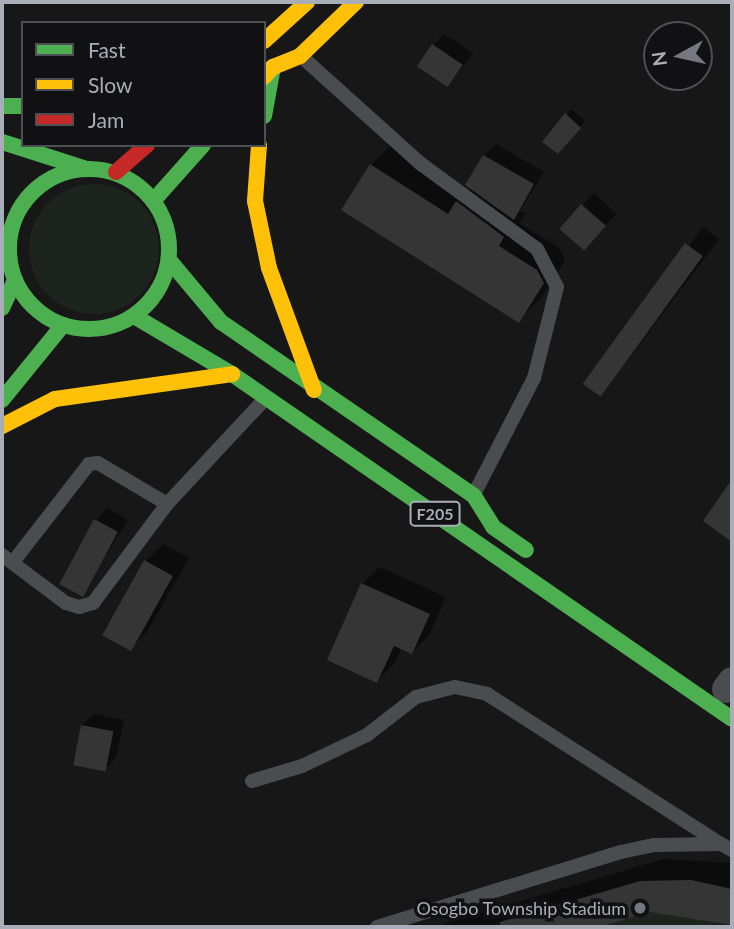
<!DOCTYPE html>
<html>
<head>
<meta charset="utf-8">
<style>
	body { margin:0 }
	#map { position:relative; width:734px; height:929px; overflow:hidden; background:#171717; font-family:Lato,sans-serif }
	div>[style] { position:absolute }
	.green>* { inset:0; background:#1d241e }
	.round { border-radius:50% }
	.shadow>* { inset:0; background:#0007; transform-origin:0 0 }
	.building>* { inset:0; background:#353536; transform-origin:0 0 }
	.lane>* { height:14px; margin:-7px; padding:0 7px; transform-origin:7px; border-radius:7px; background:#4b4c50 }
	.street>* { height:28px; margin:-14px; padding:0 14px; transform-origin:14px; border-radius:14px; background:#4b4c50 }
	.fast>* { height:16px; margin:-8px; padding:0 8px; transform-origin:8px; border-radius:8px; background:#4caf50 }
	.fast>.ring { margin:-8px; padding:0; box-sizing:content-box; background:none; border:16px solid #4caf50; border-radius:50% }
	.slow>* { height:16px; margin:-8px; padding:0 8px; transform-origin:8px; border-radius:8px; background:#ffc107 }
	.jam>* { height:16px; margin:-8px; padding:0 8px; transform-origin:8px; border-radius:8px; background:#c62828 }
	.dots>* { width:19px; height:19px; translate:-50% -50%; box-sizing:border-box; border:4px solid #111113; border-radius:50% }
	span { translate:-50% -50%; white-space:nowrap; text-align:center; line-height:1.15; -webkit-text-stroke:7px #111113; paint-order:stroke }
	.shield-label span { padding:2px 5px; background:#111113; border:2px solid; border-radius:5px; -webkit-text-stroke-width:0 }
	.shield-label { font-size:16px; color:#a8adb8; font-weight:700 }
	.poi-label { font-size:18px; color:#a8adb8 }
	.right { translate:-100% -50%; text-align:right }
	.frame { position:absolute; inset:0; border:4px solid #a8adb8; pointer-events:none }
	.legend { position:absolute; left:21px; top:21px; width:245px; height:126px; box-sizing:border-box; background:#111113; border:2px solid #4d4f55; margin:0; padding:9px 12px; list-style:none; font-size:21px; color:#a8adb8 }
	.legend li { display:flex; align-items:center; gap:14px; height:35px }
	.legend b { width:35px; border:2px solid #4d4f55 }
	.north { position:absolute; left:643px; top:21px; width:70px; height:70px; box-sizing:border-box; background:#111113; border:2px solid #4d4f55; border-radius:50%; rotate:262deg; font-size:19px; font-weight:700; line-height:28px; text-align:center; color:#a8adb8 }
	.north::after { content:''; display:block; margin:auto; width:24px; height:32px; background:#757880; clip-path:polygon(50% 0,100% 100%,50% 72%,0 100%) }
</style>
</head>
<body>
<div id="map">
	<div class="green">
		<div class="round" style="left:29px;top:184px;width:130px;height:130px"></div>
		<div style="clip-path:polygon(691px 880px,732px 889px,732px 927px,482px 927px,640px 881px)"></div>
	</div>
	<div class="shadow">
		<div style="clip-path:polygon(444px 34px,473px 53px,448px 85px,433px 45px)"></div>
		<div style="clip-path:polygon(571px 109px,585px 121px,564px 146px,544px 142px)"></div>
		<div style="clip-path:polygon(393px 143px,469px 191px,484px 156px,496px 144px,544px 172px,520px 211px,525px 214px,519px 223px,559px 248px,565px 260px,541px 298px,519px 320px,371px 165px)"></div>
		<div style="clip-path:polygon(594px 193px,616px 214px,595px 237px,561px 228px)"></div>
		<div style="left:703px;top:227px;width:20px;height:196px;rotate:37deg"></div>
		<div style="clip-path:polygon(107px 508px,128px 520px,80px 595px,60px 583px,96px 520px)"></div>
		<div style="clip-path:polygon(163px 544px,189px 558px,147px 632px,130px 649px,104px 634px,146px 561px)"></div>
		<div style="clip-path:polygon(380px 567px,446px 597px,429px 635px,412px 652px,402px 647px,394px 664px,377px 681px,362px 584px)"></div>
		<div style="clip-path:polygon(94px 714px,124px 720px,116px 758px,104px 770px,82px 725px)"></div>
		<div style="clip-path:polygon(663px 859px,732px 863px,732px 923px,650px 910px,593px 927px,434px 927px)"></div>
	</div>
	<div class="building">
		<div style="left:432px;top:44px;width:37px;height:27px;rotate:34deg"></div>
		<div style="clip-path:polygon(565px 113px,581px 128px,558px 154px,542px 142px)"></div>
		<div style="clip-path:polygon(483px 155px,534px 184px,514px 220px,465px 185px)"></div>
		<div style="clip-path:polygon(370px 164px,448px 214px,456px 201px,504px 237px,499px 246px,537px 270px,544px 283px,519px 323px,341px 210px)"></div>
		<div style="left:581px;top:204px;width:33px;height:33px;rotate:41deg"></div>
		<div style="left:685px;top:243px;width:22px;height:174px;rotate:36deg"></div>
		<div style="clip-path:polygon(732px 479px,732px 542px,703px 521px)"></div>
		<div style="left:94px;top:519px;width:27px;height:74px;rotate:28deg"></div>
		<div style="left:144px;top:560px;width:33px;height:86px;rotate:29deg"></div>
		<div style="clip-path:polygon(361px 583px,430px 614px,412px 654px,394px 646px,377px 683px,327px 660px)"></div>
		<div style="left:81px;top:725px;width:33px;height:41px;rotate:11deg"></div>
		<div style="clip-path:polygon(691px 880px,732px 889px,732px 925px,650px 912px,599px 927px,500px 927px,500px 922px,640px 881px)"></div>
	</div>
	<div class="lane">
		<div style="left:302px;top:57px;width:160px;rotate:42deg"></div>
		<div style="left:421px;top:164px;width:144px;rotate:36.2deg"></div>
		<div style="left:537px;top:249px;width:43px;rotate:62.2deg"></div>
		<div style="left:557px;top:287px;width:94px;rotate:104.2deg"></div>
		<div style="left:534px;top:378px;width:131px;rotate:117.3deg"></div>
		<div style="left:2px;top:555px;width:80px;rotate:36.9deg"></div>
		<div style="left:66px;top:603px;width:14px;rotate:17deg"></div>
		<div style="left:79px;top:607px;width:15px;rotate:-16deg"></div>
		<div style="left:93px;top:603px;width:124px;rotate:-53.2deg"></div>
		<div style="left:167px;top:504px;width:142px;rotate:-47deg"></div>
		<div style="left:13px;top:562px;width:124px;rotate:-52.2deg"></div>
		<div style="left:89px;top:464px;width:9px;rotate:-6deg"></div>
		<div style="left:98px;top:463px;width:80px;rotate:30.7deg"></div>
		<div style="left:252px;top:781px;width:52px;rotate:-16.7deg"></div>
		<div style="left:302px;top:766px;width:72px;rotate:-25.5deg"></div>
		<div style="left:367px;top:735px;width:62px;rotate:-37.8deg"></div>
		<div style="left:416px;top:697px;width:40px;rotate:-14.4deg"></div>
		<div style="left:455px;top:687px;width:33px;rotate:12deg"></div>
		<div style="left:487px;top:694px;width:278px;rotate:32.7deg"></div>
		<div style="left:377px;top:927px;width:255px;rotate:-17.1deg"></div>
		<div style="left:621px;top:852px;width:34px;rotate:-12deg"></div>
		<div style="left:654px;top:845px;width:67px;rotate:-0.9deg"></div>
		<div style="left:721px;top:844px;width:13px;rotate:29deg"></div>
	</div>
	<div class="street">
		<div style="left:726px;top:689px;width:10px;rotate:-53deg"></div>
	</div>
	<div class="fast">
		<div style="left:2px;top:106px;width:21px"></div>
		<div style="left:264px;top:116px;width:50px;rotate:-79.6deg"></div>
		<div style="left:2px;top:142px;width:86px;rotate:17.6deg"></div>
		<div class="ring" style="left:9px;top:169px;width:144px;height:144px"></div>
		<div style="left:154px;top:200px;width:74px;rotate:-48.3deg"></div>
		<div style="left:169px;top:260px;width:81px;rotate:50deg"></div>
		<div style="left:221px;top:322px;width:307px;rotate:34.5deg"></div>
		<div style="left:474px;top:496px;width:36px;rotate:58deg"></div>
		<div style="left:493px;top:527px;width:40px;rotate:34.9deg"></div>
		<div style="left:2px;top:308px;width:31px;rotate:-65deg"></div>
		<div style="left:134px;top:316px;width:114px;rotate:30.6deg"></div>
		<div style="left:232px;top:374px;width:607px;rotate:34.61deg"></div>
		<div style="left:2px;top:400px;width:97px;rotate:-50.9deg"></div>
	</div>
	<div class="slow">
		<div style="left:264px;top:41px;width:58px;rotate:-42.2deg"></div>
		<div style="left:264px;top:77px;width:13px;rotate:-48deg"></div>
		<div style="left:273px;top:67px;width:29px;rotate:-22deg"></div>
		<div style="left:300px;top:56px;width:78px;rotate:-44deg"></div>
		<div style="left:259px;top:145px;width:56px;rotate:94.1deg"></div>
		<div style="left:255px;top:201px;width:68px;rotate:78.2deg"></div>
		<div style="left:269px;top:268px;width:130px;rotate:69.8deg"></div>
		<div style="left:2px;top:426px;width:59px;rotate:-27deg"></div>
		<div style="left:55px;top:399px;width:179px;rotate:-8deg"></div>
	</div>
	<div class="jam">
		<div style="left:116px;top:172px;width:41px;rotate:-41.1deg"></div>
	</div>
	<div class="dots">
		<div style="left:640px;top:908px;background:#757880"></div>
	</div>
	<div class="shield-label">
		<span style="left:435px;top:514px">F205</span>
	</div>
	<div class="poi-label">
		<span class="right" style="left:626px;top:908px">Osogbo Township Stadium</span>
	</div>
	<div class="frame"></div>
	<ul class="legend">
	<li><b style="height:9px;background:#4caf50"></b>Fast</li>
	<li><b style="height:9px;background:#ffc107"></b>Slow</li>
	<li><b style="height:9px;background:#c62828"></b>Jam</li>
	</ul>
	<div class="north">N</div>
</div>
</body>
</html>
